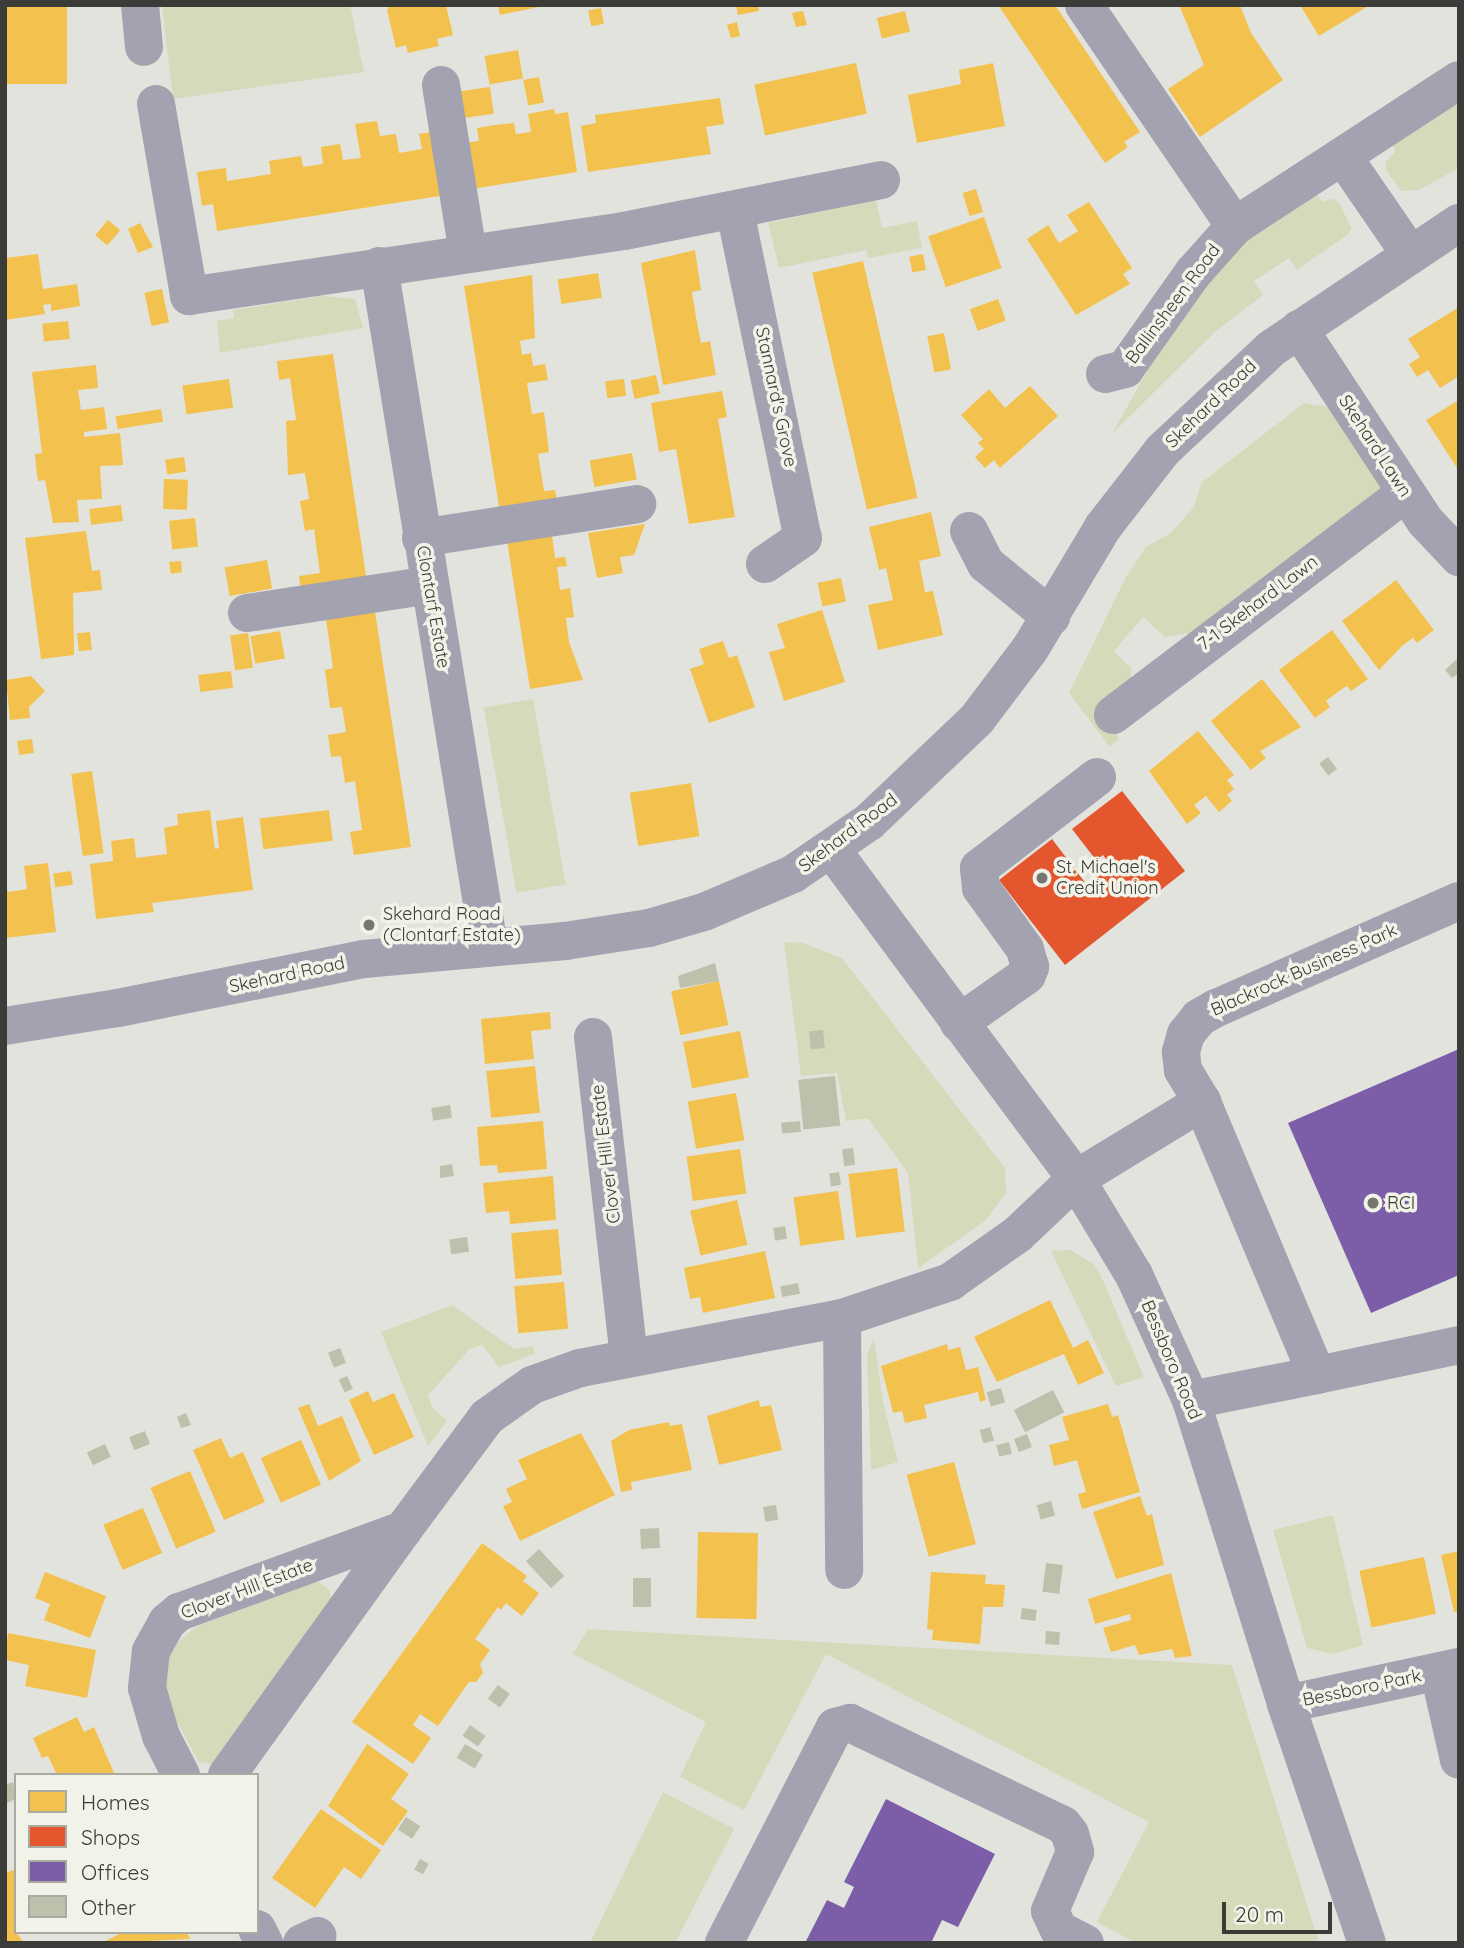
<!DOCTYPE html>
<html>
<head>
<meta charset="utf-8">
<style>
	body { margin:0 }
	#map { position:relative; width:1464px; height:1948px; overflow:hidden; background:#e3e3de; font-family:Quicksand,sans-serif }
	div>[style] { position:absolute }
	.green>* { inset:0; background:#d6daba; transform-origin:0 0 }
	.homes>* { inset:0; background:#f2c14e; transform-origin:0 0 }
	.shops>* { inset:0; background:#e4572e }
	.offices>* { inset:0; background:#7b5ea7 }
	.building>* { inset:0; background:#bfc0ac; transform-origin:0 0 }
	.minor>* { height:38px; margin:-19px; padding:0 19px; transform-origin:19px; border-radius:19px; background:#a2a2b0 }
	.major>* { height:38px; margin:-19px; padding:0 19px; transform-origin:19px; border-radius:19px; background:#a3a2b0 }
	.dots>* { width:19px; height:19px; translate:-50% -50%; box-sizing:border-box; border:4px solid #f2f3e8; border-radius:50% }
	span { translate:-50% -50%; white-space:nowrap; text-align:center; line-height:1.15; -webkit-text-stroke:7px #f2f3e8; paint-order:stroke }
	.street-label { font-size:18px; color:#3b3c37 }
	.poi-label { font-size:18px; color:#3b3c37 }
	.left { translate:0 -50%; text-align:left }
	.frame { position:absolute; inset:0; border:7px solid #3b3c37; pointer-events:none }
	.legend { position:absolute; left:14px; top:1773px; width:245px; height:161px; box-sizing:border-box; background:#f2f3e8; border:2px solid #a9aaa1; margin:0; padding:9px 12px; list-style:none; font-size:21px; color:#3b3c37 }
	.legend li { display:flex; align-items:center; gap:14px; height:35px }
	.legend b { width:35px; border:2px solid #a9aaa1 }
	.scale { position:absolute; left:1222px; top:1902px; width:110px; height:32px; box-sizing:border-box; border:4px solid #3b3c37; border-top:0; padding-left:9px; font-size:21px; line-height:24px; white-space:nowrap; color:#3b3c37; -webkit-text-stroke:5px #f2f3e8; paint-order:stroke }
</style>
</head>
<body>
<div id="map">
	<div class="green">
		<div style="clip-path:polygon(162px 5px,350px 5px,364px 72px,173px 99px)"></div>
		<div style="clip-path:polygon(1459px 99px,1459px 168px,1419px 190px,1401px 191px,1386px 170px,1385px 163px,1395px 152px,1393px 145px)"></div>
		<div style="clip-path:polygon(1315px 192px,1322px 202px,1334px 198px,1339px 203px,1352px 229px,1347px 235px,1297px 270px,1289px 258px,1254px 281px,1263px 295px,1216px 331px,1112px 434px,1156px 355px,1232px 249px)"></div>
		<div style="clip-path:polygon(876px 200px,882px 228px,917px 221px,922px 248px,868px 258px,866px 250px,779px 268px,768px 223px)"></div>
		<div style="clip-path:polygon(322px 296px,355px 299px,363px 328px,220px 353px,217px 321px,234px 318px,233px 310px)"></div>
		<div style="clip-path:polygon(1304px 403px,1328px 407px,1386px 490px,1196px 632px,1165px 637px,1143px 617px,1114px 651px,1131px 668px,1131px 677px,1107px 710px,1119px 739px,1110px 747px,1069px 693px,1126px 577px,1146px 547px,1171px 533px,1194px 507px,1201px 483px)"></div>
		<div style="left:533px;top:699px;width:188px;height:50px;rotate:80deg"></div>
		<div style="clip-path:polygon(784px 942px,803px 943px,842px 958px,1005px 1168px,1006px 1193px,985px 1221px,918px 1268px,908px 1173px,868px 1118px,846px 1121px,837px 1073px,801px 1076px)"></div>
		<div style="clip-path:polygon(1070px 1250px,1094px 1264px,1101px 1276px,1144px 1377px,1116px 1386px,1051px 1251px)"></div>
		<div style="clip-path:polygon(452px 1305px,514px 1349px,533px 1346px,535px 1354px,499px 1367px,482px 1345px,470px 1349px,428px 1395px,432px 1407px,447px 1421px,428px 1446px,381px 1332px)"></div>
		<div style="clip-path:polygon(874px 1339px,883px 1402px,898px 1462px,871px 1470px,867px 1354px)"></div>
		<div style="clip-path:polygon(1333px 1515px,1363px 1645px,1333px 1654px,1307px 1648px,1273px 1530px)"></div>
		<div style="clip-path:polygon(317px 1581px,329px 1589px,331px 1598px,213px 1764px,199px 1762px,171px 1711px,164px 1685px,170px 1649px,197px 1626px)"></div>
		<div style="clip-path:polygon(588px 1629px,1232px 1665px,1319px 1943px,1136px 1943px,1097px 1922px,1149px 1822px,826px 1654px,744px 1810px,680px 1777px,706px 1722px,573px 1654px)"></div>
		<div style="clip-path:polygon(663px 1792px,734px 1829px,675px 1943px,590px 1943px)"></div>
	</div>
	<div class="homes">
		<div style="left:5px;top:5px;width:62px;height:79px"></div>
		<div style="clip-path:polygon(390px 5px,446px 5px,453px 35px,437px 39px,439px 46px,408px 53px,406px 45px,396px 48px,387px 10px)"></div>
		<div style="clip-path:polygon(498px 5px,544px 5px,544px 6px,500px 15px)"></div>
		<div style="clip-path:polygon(736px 5px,758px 5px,759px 11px,738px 15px)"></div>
		<div style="clip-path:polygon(998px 5px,1055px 5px,1140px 132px,1124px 142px,1128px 147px,1105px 163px)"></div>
		<div style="clip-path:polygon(1179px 5px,1240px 5px,1251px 33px,1283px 80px,1200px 137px,1168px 89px,1204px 65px)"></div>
		<div style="clip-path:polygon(1300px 5px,1370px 5px,1319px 36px)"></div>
		<div style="left:601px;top:8px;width:16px;height:13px;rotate:79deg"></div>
		<div style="clip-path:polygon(803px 11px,807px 25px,796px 27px,792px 13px)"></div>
		<div style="left:905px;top:11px;width:21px;height:29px;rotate:76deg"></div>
		<div style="clip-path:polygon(737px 22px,740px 36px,731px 38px,727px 25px)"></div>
		<div style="left:518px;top:50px;width:29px;height:34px;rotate:80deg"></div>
		<div style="left:856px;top:63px;width:52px;height:104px;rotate:78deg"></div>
		<div style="clip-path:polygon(993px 63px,1005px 126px,917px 143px,908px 95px,961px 84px,959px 70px)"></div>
		<div style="left:539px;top:77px;width:26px;height:16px;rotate:79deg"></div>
		<div style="left:490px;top:87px;width:27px;height:32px;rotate:82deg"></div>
		<div style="clip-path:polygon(720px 98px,724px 124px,706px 127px,711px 154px,588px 172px,581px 126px,596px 123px,595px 115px)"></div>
		<div style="clip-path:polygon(554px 109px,555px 114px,568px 112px,577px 172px,466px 190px,458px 144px,479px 141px,477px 128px,495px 125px,514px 123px,516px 134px,531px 132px,528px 114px)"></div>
		<div style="clip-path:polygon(377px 121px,380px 136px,396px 134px,399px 153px,422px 149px,419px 134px,437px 131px,446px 195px,217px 231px,213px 204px,202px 206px,197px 172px,226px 168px,227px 181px,271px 174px,269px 161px,301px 156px,303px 167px,323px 164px,321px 147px,340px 144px,343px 160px,361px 158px,355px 124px)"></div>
		<div style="left:976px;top:189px;width:24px;height:14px;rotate:73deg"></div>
		<div style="clip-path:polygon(1089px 202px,1132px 268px,1123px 274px,1130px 284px,1076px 315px,1027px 239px,1048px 225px,1059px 243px,1078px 231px,1067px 215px)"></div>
		<div style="left:984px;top:217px;width:54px;height:59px;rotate:71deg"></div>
		<div style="left:108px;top:220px;width:16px;height:20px;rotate:40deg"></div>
		<div style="clip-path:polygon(140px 223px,153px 247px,138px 253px,128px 229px)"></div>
		<div style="clip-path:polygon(695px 250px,701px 290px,692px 292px,696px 317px,701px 343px,710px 341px,716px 375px,663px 385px,641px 263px)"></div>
		<div style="clip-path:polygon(38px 254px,43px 289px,77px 284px,80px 306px,51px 311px,51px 304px,43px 305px,45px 314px,5px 320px,5px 258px)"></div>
		<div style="left:923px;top:254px;width:16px;height:14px;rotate:79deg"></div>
		<div style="left:863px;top:261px;width:243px;height:52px;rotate:77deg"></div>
		<div style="left:598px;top:273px;width:25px;height:41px;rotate:81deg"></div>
		<div style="clip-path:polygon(532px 275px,535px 338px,520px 341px,522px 355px,531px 353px,533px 366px,545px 364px,548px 380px,527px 383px,532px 414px,544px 412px,549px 452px,538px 454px,544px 491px,555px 490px,558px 505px,500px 513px,464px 286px)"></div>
		<div style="left:162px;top:289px;width:34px;height:18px;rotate:78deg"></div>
		<div style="left:998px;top:299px;width:23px;height:30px;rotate:70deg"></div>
		<div style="clip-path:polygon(1459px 307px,1459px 376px,1440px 388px,1428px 370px,1417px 377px,1409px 364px,1420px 357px,1408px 339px)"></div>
		<div style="left:68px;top:321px;width:18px;height:26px;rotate:84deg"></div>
		<div style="left:944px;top:333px;width:37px;height:17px;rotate:79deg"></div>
		<div style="clip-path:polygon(333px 354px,368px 589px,302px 598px,299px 576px,320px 573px,314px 529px,305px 531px,300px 501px,309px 499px,305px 473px,288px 475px,286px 421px,296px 420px,290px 378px,279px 380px,277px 361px)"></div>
		<div style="clip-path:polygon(96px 365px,98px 388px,78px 390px,81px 410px,104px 407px,107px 429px,84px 432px,84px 437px,120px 433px,123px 465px,100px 466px,102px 499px,77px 500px,79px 522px,53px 523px,45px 480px,38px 481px,37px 475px,35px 454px,42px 453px,32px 372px)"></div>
		<div style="left:656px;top:375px;width:19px;height:26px;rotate:78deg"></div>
		<div style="left:229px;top:379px;width:29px;height:47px;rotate:82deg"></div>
		<div style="left:624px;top:379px;width:17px;height:19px;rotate:83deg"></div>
		<div style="clip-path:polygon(1030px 386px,1058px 416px,1000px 468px,994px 460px,985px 468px,975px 457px,984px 449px,978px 443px,983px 439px,961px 415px,989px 389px,1005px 408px)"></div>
		<div style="clip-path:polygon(722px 391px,727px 417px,718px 419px,735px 517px,689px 524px,676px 449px,659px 452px,651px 403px)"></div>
		<div style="clip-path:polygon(1459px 400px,1459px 471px,1426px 420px)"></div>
		<div style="left:161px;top:409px;width:13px;height:46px;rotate:81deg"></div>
		<div style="left:632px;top:453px;width:27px;height:43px;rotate:80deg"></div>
		<div style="left:184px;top:457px;width:15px;height:19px;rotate:82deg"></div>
		<div style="left:164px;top:479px;width:24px;height:30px;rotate:2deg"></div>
		<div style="left:121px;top:505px;width:16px;height:32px;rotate:83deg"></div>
		<div style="clip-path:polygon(931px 512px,941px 556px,919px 561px,925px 592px,933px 591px,943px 635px,878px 650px,868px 605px,893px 600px,886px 568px,879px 570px,869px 527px)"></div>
		<div style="left:195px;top:518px;width:29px;height:26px;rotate:84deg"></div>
		<div style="clip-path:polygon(645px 524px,634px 555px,620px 557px,623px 573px,597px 578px,588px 533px)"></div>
		<div style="clip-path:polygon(551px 528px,555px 558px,565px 557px,567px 566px,557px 567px,560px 590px,570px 588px,574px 617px,566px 618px,569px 642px,583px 680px,530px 689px,506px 534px)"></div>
		<div style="clip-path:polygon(86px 531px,92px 571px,100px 570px,102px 590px,73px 593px,74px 655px,41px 659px,25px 538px)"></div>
		<div style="left:267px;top:560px;width:29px;height:43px;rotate:80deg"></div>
		<div style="clip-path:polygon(181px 561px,182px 572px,171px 574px,169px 562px)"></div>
		<div style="left:841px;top:578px;width:24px;height:24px;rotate:78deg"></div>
		<div style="clip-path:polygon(1396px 580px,1434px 630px,1417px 643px,1413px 638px,1403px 645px,1379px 670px,1342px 621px)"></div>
		<div style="clip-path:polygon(374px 605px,411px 847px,354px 855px,350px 832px,362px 830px,355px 781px,345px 783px,341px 756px,331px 757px,328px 735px,346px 732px,342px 707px,330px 708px,325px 670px,333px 668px,325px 612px)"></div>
		<div style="clip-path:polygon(822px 610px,845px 682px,784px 701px,769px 652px,785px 648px,777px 624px)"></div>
		<div style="clip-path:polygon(1332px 630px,1368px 679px,1351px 691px,1347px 686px,1339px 691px,1326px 701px,1330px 707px,1315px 718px,1279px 670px)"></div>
		<div style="left:280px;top:631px;width:28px;height:30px;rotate:80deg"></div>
		<div style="left:90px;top:632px;width:18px;height:13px;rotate:84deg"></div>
		<div style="left:248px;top:633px;width:35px;height:18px;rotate:82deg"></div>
		<div style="clip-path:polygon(723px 641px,729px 658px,737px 655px,755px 707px,709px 723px,690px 669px,704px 664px,699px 649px)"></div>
		<div style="left:231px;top:671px;width:17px;height:33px;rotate:83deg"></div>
		<div style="clip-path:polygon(31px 676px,45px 691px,29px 707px,30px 718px,10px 720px,6px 680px)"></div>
		<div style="clip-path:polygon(1262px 679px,1301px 727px,1260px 751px,1266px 758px,1251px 770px,1211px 721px)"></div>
		<div style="clip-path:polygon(1198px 731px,1234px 775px,1227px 780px,1234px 789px,1227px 795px,1232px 801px,1219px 812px,1206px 796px,1194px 805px,1201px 813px,1187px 824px,1149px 771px)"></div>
		<div style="left:32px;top:739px;width:14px;height:15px;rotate:82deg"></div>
		<div style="left:92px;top:771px;width:83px;height:21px;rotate:82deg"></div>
		<div style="left:691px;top:783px;width:54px;height:62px;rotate:81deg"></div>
		<div style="clip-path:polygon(210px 810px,215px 849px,219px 848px,216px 821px,243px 817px,253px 890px,152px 903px,154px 912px,96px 919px,90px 864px,113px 861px,111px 841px,134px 838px,136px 858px,167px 854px,164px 828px,178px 825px,177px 814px)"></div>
		<div style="left:329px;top:810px;width:31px;height:70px;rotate:83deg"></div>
		<div style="clip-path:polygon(48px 863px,56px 932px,5px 938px,5px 883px,8px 892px,27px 889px,24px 866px)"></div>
		<div style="left:71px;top:871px;width:14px;height:18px;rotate:82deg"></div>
		<div style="left:719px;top:981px;width:45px;height:49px;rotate:78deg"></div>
		<div style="clip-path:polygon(550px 1012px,551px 1029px,531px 1031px,534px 1059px,485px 1064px,481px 1019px)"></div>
		<div style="left:740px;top:1031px;width:47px;height:58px;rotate:79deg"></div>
		<div style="left:535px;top:1066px;width:47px;height:49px;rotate:84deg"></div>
		<div style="left:736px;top:1093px;width:48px;height:49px;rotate:80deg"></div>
		<div style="clip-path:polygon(543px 1121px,547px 1169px,498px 1173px,497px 1165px,480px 1166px,477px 1127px)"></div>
		<div style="left:740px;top:1149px;width:45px;height:54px;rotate:82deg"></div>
		<div style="left:897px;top:1168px;width:64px;height:49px;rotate:83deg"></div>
		<div style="clip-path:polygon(553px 1176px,556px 1220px,510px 1224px,509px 1211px,486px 1213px,483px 1183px)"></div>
		<div style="left:838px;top:1191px;width:49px;height:45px;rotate:82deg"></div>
		<div style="left:737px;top:1200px;width:46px;height:48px;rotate:77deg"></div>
		<div style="left:558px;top:1229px;width:46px;height:47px;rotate:85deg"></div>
		<div style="clip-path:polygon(765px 1251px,775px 1298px,703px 1313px,700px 1297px,690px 1299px,684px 1268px)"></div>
		<div style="left:564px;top:1282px;width:47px;height:50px;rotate:85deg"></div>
		<div style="clip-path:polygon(1050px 1300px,1073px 1348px,1088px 1340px,1104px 1373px,1078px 1385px,1064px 1354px,997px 1382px,974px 1337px)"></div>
		<div style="clip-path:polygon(947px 1344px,948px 1350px,960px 1347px,966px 1370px,978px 1367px,986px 1400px,980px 1402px,978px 1392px,924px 1405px,927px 1418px,905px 1423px,902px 1411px,893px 1413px,881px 1366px)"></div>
		<div style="clip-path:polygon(368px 1391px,373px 1402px,394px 1393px,414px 1437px,374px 1455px,349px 1400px)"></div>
		<div style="clip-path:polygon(759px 1400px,760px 1407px,771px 1405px,782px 1450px,719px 1465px,707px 1416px)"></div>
		<div style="clip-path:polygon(309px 1404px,318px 1426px,342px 1416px,361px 1461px,329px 1481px,298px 1408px)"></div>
		<div style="clip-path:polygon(1108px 1404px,1112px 1417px,1118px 1415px,1140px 1492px,1082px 1509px,1078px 1494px,1086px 1492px,1077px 1460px,1054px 1466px,1049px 1445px,1069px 1440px,1062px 1417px)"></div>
		<div style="clip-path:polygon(669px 1422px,670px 1426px,682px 1424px,692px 1470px,631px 1482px,632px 1490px,621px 1492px,611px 1441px,629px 1430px)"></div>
		<div style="clip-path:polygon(581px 1433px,615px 1495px,520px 1541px,503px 1506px,512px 1502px,506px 1489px,527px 1479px,518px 1460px)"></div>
		<div style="clip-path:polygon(221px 1438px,230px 1458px,243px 1452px,265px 1502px,224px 1520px,193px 1450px)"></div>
		<div style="left:301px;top:1440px;width:49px;height:44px;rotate:66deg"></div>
		<div style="left:954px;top:1462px;width:85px;height:49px;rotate:75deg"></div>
		<div style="left:190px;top:1471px;width:66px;height:43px;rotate:67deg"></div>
		<div style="clip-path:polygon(1140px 1496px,1147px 1516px,1152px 1514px,1164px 1565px,1116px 1579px,1093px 1512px)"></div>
		<div style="left:143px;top:1508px;width:49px;height:43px;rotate:67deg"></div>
		<div style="left:698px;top:1532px;width:60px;height:86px;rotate:1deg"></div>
		<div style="clip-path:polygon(482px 1543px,527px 1576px,523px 1581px,539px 1593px,522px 1616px,506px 1603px,501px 1610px,498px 1607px,475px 1639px,490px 1650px,480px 1664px,483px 1673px,476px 1682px,469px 1682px,438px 1726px,420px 1714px,413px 1725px,431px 1738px,413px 1764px,352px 1722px)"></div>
		<div style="clip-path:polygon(1459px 1551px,1459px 1611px,1454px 1612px,1441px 1555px)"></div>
		<div style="left:1424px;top:1557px;width:58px;height:66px;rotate:78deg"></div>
		<div style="clip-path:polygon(45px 1572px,106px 1596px,90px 1638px,44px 1620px,50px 1604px,35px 1598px)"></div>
		<div style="clip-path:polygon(931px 1572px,986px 1575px,985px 1584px,1005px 1585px,1003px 1607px,983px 1607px,980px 1644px,932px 1640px,933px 1630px,927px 1629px)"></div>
		<div style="clip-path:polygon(1171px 1573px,1192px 1656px,1175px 1658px,1172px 1649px,1139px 1655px,1135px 1645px,1111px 1652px,1103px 1628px,1131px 1620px,1130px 1614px,1095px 1624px,1088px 1599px)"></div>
		<div style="clip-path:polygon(8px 1633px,96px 1650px,87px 1698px,25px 1686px,29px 1665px,5px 1660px)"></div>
		<div style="clip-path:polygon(77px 1717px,84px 1732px,94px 1727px,115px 1775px,57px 1775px,48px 1756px,42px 1758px,33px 1738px)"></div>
		<div style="clip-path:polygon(367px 1744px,409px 1774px,391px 1799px,408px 1811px,383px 1846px,328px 1806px)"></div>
		<div style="clip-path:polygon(321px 1809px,381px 1850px,361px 1879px,344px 1867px,315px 1908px,272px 1878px)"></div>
		<div style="clip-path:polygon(14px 1870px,16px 1932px,24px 1943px,5px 1943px,5px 1873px)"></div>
		<div style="clip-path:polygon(123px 1932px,187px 1932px,190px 1939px,102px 1943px)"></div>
	</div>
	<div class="shops">
		<div style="clip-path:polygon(1122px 791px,1185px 871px,1065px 965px,999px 880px,1052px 839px,1087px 885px,1111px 866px,1103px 855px,1096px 860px,1072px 829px)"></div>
	</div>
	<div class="offices">
		<div style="clip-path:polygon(1459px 1049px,1459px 1275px,1371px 1313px,1288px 1123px)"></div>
		<div style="clip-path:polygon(886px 1799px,995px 1854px,958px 1927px,942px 1920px,931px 1943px,805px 1943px,827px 1900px,844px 1908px,854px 1887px,844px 1882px)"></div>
	</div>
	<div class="building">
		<div style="clip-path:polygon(1459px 657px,1459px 673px,1452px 678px,1445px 670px)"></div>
		<div style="left:1328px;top:757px;width:15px;height:11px;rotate:53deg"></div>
		<div style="clip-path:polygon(715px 963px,719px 981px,680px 988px,678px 976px)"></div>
		<div style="left:823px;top:1030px;width:18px;height:14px;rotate:84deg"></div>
		<div style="left:835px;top:1076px;width:50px;height:37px;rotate:84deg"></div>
		<div style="left:450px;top:1105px;width:13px;height:19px;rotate:81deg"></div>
		<div style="left:800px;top:1121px;width:11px;height:19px;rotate:85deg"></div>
		<div style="left:853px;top:1148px;width:17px;height:11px;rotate:83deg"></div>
		<div style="clip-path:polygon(452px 1164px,454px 1176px,440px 1178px,440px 1166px)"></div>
		<div style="left:839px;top:1172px;width:13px;height:10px;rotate:81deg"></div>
		<div style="left:785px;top:1226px;width:13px;height:12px;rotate:81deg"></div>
		<div style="left:467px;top:1237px;width:15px;height:18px;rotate:82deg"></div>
		<div style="left:798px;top:1283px;width:11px;height:18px;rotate:80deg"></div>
		<div style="left:340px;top:1348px;width:16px;height:13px;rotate:68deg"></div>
		<div style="left:347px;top:1376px;width:14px;height:9px;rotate:65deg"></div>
		<div style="left:1001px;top:1388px;width:15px;height:15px;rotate:74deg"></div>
		<div style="left:1053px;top:1390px;width:25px;height:44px;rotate:63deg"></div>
		<div style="clip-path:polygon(186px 1413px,191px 1425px,181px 1428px,177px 1417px)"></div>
		<div style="left:990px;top:1427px;width:14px;height:11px;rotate:73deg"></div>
		<div style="left:145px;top:1431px;width:14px;height:17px;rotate:69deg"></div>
		<div style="left:1027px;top:1434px;width:14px;height:14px;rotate:69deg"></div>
		<div style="left:1009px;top:1442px;width:12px;height:13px;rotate:76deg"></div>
		<div style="left:105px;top:1444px;width:14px;height:20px;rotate:65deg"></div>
		<div style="left:1051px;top:1501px;width:15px;height:15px;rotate:74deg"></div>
		<div style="left:776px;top:1505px;width:15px;height:13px;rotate:82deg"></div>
		<div style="left:659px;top:1528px;width:20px;height:19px;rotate:87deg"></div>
		<div style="left:539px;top:1549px;width:37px;height:18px;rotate:47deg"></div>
		<div style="left:1046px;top:1563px;width:17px;height:29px;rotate:7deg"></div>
		<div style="left:633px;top:1578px;width:18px;height:29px"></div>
		<div style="left:1022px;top:1608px;width:15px;height:11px;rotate:8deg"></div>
		<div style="left:1046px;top:1631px;width:14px;height:13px;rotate:4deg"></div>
		<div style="left:498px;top:1685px;width:15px;height:17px;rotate:37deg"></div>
		<div style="left:470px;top:1725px;width:19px;height:13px;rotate:35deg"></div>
		<div style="left:465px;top:1744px;width:21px;height:16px;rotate:31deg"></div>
		<div style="clip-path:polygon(13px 1782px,16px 1799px,5px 1804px,5px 1785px)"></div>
		<div style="left:406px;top:1817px;width:17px;height:15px;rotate:33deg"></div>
		<div style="left:420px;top:1859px;width:10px;height:12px;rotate:29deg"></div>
	</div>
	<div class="minor">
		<div style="left:140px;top:5px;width:42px;rotate:84.6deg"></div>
		<div style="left:1084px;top:5px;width:268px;rotate:55.7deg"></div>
		<div style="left:441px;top:85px;width:170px;rotate:80.9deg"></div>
		<div style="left:156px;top:104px;width:195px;rotate:80.2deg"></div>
		<div style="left:189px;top:296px;width:440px;rotate:-8.5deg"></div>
		<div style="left:624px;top:231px;width:262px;rotate:-11.2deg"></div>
		<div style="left:1344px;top:158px;width:116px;rotate:55.5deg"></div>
		<div style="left:735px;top:211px;width:334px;rotate:78.3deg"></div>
		<div style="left:803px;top:538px;width:46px;rotate:145.6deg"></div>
		<div style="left:379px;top:266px;width:690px;rotate:80.82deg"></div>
		<div style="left:1299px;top:329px;width:230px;rotate:56.7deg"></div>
		<div style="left:1425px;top:521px;width:50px;rotate:46.6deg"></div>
		<div style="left:1105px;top:374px;width:21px;rotate:-14deg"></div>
		<div style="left:1125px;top:369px;width:118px;rotate:-54.7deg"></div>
		<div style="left:1193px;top:273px;width:63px;rotate:-48.2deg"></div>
		<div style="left:1235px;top:226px;width:267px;rotate:-33.1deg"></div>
		<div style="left:969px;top:531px;width:37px;rotate:63deg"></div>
		<div style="left:986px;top:564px;width:84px;rotate:39.2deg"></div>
		<div style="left:421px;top:538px;width:219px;rotate:-8.9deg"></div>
		<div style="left:247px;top:613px;width:184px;rotate:-8.7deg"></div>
		<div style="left:1113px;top:715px;width:367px;rotate:-37.2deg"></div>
		<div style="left:832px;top:850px;width:410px;rotate:53.4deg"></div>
		<div style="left:1076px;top:1179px;width:112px;rotate:58.9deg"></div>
		<div style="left:1134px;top:1275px;width:137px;rotate:65.5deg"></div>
		<div style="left:1191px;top:1400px;width:318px;rotate:72.6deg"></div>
		<div style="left:1286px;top:1704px;width:252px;rotate:71.3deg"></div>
		<div style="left:1459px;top:901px;width:266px;rotate:156.2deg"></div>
		<div style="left:1216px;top:1008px;width:20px;rotate:150deg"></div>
		<div style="left:1199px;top:1018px;width:21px;rotate:129deg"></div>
		<div style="left:1186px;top:1034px;width:19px;rotate:106deg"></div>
		<div style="left:1181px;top:1052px;width:18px;rotate:84deg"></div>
		<div style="left:1183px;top:1070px;width:37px;rotate:59deg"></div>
		<div style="left:1202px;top:1102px;width:296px;rotate:67.2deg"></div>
		<div style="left:1317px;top:1375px;width:145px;rotate:-11.9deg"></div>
		<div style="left:959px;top:1023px;width:83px;rotate:-35.2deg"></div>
		<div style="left:1027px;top:975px;width:9px;rotate:-69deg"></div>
		<div style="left:1030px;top:967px;width:19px;rotate:-106deg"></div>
		<div style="left:1025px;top:949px;width:75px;rotate:-125.8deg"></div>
		<div style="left:981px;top:888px;width:20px;rotate:-96deg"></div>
		<div style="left:979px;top:868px;width:149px;rotate:-37.6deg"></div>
		<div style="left:593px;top:1037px;width:321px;rotate:83.6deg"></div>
		<div style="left:842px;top:1318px;width:114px;rotate:-18.4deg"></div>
		<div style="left:950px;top:1282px;width:83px;rotate:-35.2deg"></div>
		<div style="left:1018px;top:1234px;width:80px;rotate:-43.5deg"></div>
		<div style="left:1076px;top:1179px;width:148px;rotate:-31.4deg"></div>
		<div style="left:1191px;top:1400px;width:128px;rotate:-11.2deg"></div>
		<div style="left:1439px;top:1672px;width:90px;rotate:77.2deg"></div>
		<div style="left:1286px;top:1704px;width:177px;rotate:-12.1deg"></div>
		<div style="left:181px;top:1775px;width:44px;rotate:-117.1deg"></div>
		<div style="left:161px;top:1736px;width:50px;rotate:-106.3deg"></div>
		<div style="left:147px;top:1688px;width:37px;rotate:-84deg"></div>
		<div style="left:151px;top:1651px;width:33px;rotate:-61deg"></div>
		<div style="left:167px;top:1622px;width:16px;rotate:-40deg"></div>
		<div style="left:179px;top:1612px;width:239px;rotate:-20.1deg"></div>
		<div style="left:403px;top:1530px;width:141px;rotate:-53.4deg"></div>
		<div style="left:487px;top:1417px;width:55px;rotate:-35.4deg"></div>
		<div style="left:532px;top:1385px;width:51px;rotate:-19.5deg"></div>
		<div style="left:580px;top:1368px;width:267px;rotate:-10.8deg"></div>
		<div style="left:842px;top:1318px;width:252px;rotate:89.5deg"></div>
		<div style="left:227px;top:1775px;width:302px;rotate:-54.3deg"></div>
		<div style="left:257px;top:1929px;width:16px;rotate:63deg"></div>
		<div style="left:302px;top:1943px;width:17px;rotate:-24deg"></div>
		<div style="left:724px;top:1943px;width:243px;rotate:-62.8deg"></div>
		<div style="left:835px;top:1727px;width:16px;rotate:-15deg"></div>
		<div style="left:850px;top:1723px;width:236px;rotate:25.6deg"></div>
		<div style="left:1063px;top:1825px;width:11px;rotate:52deg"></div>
		<div style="left:1070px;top:1834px;width:19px;rotate:74deg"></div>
		<div style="left:1075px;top:1852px;width:64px;rotate:113deg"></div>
		<div style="left:1050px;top:1911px;width:21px;rotate:65deg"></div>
		<div style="left:1059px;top:1930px;width:29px;rotate:27deg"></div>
	</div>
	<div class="major">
		<div style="left:5px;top:1026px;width:114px;rotate:-9.1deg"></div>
		<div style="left:118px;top:1008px;width:251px;rotate:-11.3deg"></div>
		<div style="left:364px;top:959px;width:202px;rotate:-5.1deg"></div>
		<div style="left:565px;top:941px;width:85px;rotate:-8.8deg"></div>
		<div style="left:649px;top:928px;width:57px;rotate:-16.2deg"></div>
		<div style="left:704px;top:912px;width:97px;rotate:-23.1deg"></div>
		<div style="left:793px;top:874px;width:92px;rotate:-34.4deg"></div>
		<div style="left:869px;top:822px;width:149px;rotate:-43.6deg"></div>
		<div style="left:977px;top:719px;width:88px;rotate:-52.9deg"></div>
		<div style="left:1030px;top:649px;width:142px;rotate:-59.1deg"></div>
		<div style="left:1103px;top:527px;width:98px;rotate:-52.1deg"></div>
		<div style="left:1163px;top:450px;width:149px;rotate:-43.1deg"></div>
		<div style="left:1272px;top:348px;width:225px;rotate:-33.8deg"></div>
	</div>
	<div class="dots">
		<div style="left:1042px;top:878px;background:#767671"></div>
		<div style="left:369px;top:925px;background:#767671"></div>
		<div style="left:1373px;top:1203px;background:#767671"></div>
	</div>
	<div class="street-label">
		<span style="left:1173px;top:304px;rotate:-53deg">Ballinsheen Road</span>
		<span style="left:776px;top:397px;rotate:78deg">Stannard's Grove</span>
		<span style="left:1211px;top:404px;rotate:-44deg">Skehard Road</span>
		<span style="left:1375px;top:446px;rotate:57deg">Skehard Lawn</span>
		<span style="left:1258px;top:603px;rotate:-37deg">7-1 Skehard Lawn</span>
		<span style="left:433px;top:607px;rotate:80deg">Clontarf Estate</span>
		<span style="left:848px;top:833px;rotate:-37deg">Skehard Road</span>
		<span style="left:1304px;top:970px;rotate:-24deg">Blackrock Business Park</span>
		<span style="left:287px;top:975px;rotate:-12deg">Skehard Road</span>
		<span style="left:606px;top:1154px;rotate:-97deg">Clover Hill Estate</span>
		<span style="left:1171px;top:1360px;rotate:67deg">Bessboro Road</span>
		<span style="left:247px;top:1589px;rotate:-21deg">Clover Hill Estate</span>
		<span style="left:1362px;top:1688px;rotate:-12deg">Bessboro Park</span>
	</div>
	<div class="poi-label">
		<span class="left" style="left:1056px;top:878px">St. Michael's<br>Credit Union</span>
		<span class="left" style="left:383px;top:925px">Skehard Road<br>(Clontarf Estate)</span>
		<span class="left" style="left:1387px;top:1203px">RCI</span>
	</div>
	<div class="frame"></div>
	<ul class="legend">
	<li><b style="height:19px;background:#f2c14e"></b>Homes</li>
	<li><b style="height:19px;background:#e4572e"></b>Shops</li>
	<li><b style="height:19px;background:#7b5ea7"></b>Offices</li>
	<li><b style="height:19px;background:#bfc0ac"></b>Other</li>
	</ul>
	<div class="scale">20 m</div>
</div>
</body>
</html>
